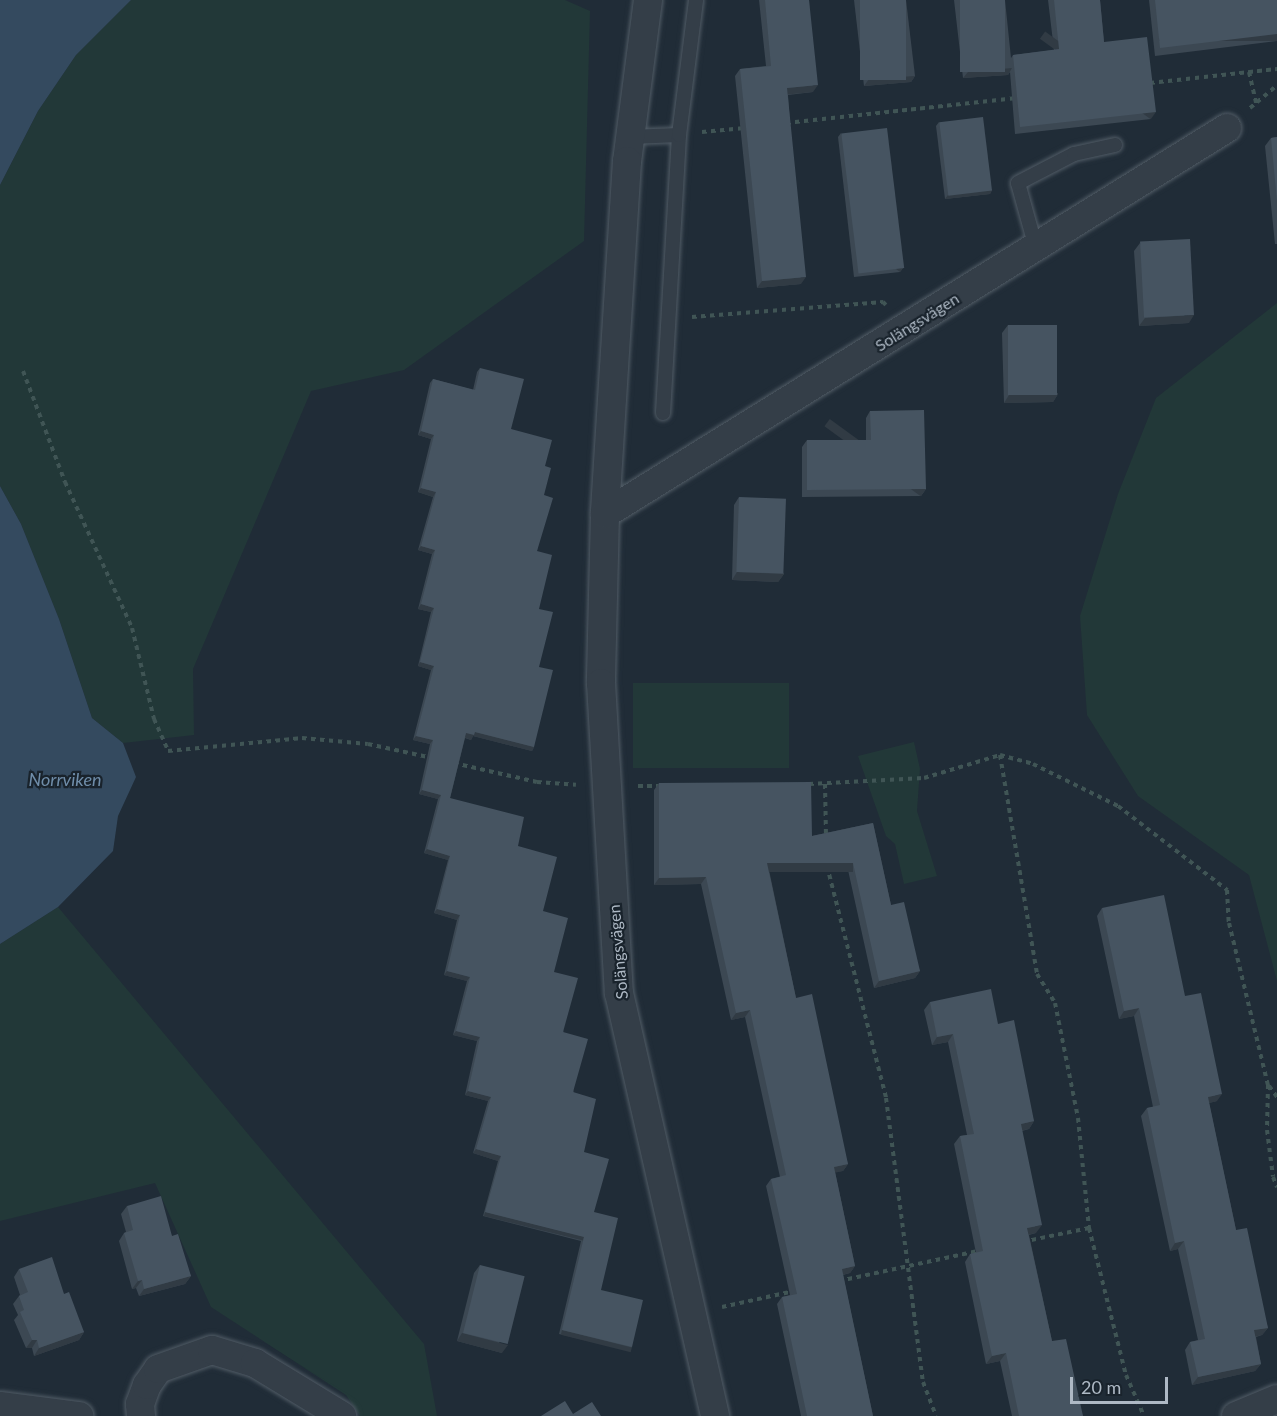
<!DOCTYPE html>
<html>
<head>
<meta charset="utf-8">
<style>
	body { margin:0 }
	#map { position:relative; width:1277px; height:1416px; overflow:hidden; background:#202c37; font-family:Lato,sans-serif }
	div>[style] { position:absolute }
	.green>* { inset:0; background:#223838; transform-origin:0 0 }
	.water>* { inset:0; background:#344a5f }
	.path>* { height:4px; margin-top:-2px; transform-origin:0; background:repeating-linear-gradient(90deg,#405555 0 4.5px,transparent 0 9px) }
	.roads { filter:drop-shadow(0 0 2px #515c66) drop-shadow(0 0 2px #515c66) }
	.lane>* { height:14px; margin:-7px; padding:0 7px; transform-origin:7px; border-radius:7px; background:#343e48 }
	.street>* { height:28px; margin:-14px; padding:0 14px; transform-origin:14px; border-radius:14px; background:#343e48 }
	.wall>* { inset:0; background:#3c4853 }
	.shaded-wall>* { inset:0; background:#313b44; transform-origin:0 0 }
	.building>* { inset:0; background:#465461; transform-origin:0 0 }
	span { translate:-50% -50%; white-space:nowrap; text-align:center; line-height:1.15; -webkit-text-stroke:4.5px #19232c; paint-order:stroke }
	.street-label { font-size:16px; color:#aeb9c5 }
	.water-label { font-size:18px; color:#6f8da9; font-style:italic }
	.scale { position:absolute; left:1070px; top:1377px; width:98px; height:27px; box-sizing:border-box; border:3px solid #aeb9c5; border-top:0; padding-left:8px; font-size:18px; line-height:21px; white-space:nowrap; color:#aeb9c5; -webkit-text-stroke:4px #19232c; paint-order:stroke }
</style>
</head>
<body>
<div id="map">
	<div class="green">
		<div style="clip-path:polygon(131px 0,565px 0,590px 11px,584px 241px,404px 370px,311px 391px,193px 669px,194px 735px,123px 743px,92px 718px,59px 619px,21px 524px,0 486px,0 185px,38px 111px,76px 55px)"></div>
		<div style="clip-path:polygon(1277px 303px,1277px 981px,1249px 875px,1138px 796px,1087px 715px,1080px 616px,1118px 494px,1156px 398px)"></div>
		<div style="left:633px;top:683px;width:156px;height:85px"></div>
		<div style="clip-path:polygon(914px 742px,920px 769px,917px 811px,937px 876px,904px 884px,895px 844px,886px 836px,858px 756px)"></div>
		<div style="clip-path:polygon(58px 907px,424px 1344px,437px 1416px,360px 1416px,346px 1395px,211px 1307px,155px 1183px,0 1221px,0 944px)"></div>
	</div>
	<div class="water">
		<div style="clip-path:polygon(0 0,131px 0,76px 55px,38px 111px,0 185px)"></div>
		<div style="clip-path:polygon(0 486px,21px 524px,59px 619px,92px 718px,123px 743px,136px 777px,118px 816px,113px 851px,58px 907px,0 944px)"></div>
	</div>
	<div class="path">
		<div style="left:1249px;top:72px;width:32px;rotate:77deg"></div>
		<div style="left:1150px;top:83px;width:128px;rotate:-6.3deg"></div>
		<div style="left:1250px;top:108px;width:35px;rotate:-40deg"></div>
		<div style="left:786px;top:123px;width:232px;rotate:-6.2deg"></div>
		<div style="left:702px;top:132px;width:43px;rotate:-5.3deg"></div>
		<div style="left:692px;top:317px;width:192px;rotate:-4.5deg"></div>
		<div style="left:883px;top:302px;width:4px;rotate:45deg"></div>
		<div style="left:23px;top:371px;width:119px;rotate:69.3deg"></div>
		<div style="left:65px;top:482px;width:161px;rotate:65.3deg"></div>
		<div style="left:132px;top:628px;width:94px;rotate:76.4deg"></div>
		<div style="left:154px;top:719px;width:35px;rotate:66deg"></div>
		<div style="left:168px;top:751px;width:135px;rotate:-5.5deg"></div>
		<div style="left:302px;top:738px;width:66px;rotate:5.2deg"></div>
		<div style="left:368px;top:744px;width:66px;rotate:12.3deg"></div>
		<div style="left:1000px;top:755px;width:222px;rotate:80.4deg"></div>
		<div style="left:1037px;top:974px;width:34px;rotate:58deg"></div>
		<div style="left:1055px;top:1003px;width:117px;rotate:78.7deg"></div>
		<div style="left:1078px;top:1118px;width:111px;rotate:84.3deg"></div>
		<div style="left:1089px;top:1228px;width:63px;rotate:168.2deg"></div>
		<div style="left:454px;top:763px;width:85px;rotate:12.9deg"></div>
		<div style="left:537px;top:782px;width:39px;rotate:4deg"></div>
		<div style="left:809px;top:784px;width:115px;rotate:-3deg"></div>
		<div style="left:924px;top:778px;width:79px;rotate:-16.8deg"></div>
		<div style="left:1000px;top:755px;width:34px;rotate:15deg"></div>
		<div style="left:1033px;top:764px;width:95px;rotate:26.3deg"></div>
		<div style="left:1118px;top:806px;width:138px;rotate:37.6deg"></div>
		<div style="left:1227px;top:890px;width:33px;rotate:87deg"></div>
		<div style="left:1229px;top:923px;width:167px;rotate:76.5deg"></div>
		<div style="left:1268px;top:1085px;width:45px;rotate:91.3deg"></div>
		<div style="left:1267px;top:1130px;width:47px;rotate:82.7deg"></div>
		<div style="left:1273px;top:1177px;width:11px;rotate:68deg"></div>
		<div style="left:825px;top:784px;width:53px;rotate:88.9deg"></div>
		<div style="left:638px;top:786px;width:22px"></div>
		<div style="left:827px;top:866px;width:239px;rotate:75.7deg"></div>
		<div style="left:886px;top:1098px;width:286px;rotate:82.6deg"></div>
		<div style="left:923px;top:1382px;width:36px;rotate:69deg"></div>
		<div style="left:1269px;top:1086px;width:14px;rotate:54deg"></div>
		<div style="left:1089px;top:1228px;width:152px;rotate:75.9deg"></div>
		<div style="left:1126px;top:1375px;width:45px;rotate:66.3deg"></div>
		<div style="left:839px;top:1281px;width:142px;rotate:-12.2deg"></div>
		<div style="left:722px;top:1307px;width:74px;rotate:-12.5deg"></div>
	</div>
	<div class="roads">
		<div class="lane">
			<div style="left:630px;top:137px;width:49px;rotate:-2.3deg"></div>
			<div style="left:1036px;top:248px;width:67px;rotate:-105.5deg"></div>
			<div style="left:1018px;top:183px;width:63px;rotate:-27.4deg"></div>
			<div style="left:1074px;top:154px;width:42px;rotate:-12.4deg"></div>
			<div style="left:663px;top:413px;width:278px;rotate:-86.7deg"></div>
			<div style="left:679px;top:135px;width:136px;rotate:-82.8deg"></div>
		</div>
		<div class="street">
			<div style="left:648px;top:0;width:162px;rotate:97.4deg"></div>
			<div style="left:627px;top:161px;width:354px;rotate:93.6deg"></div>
			<div style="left:605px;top:514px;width:169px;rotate:91.4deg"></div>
			<div style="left:601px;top:683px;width:311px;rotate:86.7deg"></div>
			<div style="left:619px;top:993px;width:434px;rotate:77.2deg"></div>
			<div style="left:605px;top:514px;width:732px;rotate:-31.82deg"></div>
			<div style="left:0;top:1406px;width:80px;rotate:7.2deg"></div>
			<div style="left:141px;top:1416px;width:12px;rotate:-95deg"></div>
			<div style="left:140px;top:1404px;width:20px;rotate:-70deg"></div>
			<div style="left:147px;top:1385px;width:19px;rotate:-55deg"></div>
			<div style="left:158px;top:1369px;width:57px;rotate:-19.4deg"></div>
			<div style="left:212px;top:1350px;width:45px;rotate:16.8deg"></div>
			<div style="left:255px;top:1363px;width:102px;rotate:31.3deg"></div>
			<div style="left:1236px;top:1416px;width:44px;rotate:-22.5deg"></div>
		</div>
	</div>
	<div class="wall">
		<div style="clip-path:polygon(759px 0,809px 0,813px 92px,788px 95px,801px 284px,757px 288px,735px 76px,740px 69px,766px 66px)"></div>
		<div style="clip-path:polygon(854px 0,906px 0,915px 76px,911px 82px,864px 86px)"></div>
		<div style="clip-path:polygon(954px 0,1005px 0,1011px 58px,1013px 55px,1054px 50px,1048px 0,1100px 0,1104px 42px,1151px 119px,1015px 134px,1010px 72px,1008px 75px,963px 78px)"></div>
		<div style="clip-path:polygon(1149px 0,1277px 0,1277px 41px,1155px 56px)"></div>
		<div style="clip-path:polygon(939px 122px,992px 190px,990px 194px,945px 199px,936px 126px)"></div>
		<div style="clip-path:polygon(841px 133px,903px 268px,900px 272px,854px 277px,838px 137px)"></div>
		<div style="clip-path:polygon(1277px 137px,1277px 244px,1275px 244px,1265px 146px,1271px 138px)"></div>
		<div style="clip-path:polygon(1140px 243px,1189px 323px,1139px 326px,1134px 251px)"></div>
		<div style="clip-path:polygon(1008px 325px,1058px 394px,1053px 402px,1004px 403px,1002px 333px)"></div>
		<div style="clip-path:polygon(480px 368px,511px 429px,545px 466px,544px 495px,537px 551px,539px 609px,539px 667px,534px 747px,532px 751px,473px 736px,471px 740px,465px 738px,450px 798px,518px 846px,543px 911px,594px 1212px,601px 1290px,632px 1347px,629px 1351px,559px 1334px,581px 1241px,483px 1216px,498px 1161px,473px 1153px,488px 1101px,465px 1095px,477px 1041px,453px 1035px,467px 981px,444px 975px,457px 920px,434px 913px,448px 860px,424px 853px,438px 799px,419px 794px,430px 744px,413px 740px,431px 670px,418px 666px,431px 612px,418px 609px,432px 554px,418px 550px,433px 497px,418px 492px,431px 439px,418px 435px,430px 383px,433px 379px,473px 390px,477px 372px)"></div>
		<div style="clip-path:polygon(870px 411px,926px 489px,921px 496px,802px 497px,802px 447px,807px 440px,866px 440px,866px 418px)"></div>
		<div style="clip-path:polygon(739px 497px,784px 574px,778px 582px,732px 580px,734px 505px)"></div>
		<div style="clip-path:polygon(659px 783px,812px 836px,873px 823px,891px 905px,920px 971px,915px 978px,874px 988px,848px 870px,769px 870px,796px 998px,848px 1164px,843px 1171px,835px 1172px,855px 1266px,850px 1273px,843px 1275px,873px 1416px,801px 1416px,777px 1304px,782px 1297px,790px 1295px,766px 1186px,771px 1179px,780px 1177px,745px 1017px,731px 1020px,701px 884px,654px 885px,654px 790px)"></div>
		<div style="clip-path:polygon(1102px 908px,1185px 996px,1217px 1101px,1209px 1103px,1236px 1230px,1268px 1328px,1262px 1335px,1256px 1337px,1261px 1364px,1255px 1371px,1192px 1385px,1185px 1350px,1190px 1342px,1198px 1340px,1178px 1249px,1170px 1251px,1141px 1116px,1147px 1108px,1153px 1107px,1134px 1016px,1119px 1019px,1097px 916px)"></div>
		<div style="clip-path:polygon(930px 1002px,998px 1024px,1034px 1121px,1029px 1129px,1022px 1131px,1036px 1233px,1029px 1235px,1052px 1341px,1083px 1416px,1012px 1416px,1000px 1361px,986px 1364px,965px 1262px,970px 1254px,976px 1253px,954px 1144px,960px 1136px,967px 1135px,948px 1042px,932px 1045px,924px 1010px)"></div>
		<div style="clip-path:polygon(127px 1206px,172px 1236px,191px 1276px,185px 1284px,139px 1296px,136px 1288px,132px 1289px,119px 1241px,124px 1233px,126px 1232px,121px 1214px)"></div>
		<div style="clip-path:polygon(480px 1265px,502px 1353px,457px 1341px,474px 1273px)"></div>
		<div style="clip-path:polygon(19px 1269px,64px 1294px,84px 1332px,79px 1340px,34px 1356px,32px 1348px,26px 1348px,14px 1320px,18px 1315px,13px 1304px,19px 1296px,20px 1295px,14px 1277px)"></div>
	</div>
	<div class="shaded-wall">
		<div style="left:1277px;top:34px;width:7px;height:118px;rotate:90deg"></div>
		<div style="clip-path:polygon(1012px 68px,1008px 75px,963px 78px,968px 72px)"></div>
		<div style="clip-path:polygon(915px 76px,911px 82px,864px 86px,869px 79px)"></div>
		<div style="clip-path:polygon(818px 85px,813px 92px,782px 95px,787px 88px)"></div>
		<div style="left:1156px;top:112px;width:9px;height:137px;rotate:126deg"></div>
		<div style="clip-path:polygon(992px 190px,990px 194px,945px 199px,948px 195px)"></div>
		<div style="left:903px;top:268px;width:5px;height:46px;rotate:127deg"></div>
		<div style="clip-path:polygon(806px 277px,801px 284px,757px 288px,762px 281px)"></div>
		<div style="clip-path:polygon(1194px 315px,1189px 323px,1139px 326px,1145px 318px)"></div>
		<div style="clip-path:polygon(1058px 394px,1053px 402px,1004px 403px,1009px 395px)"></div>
		<div style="clip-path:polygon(421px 431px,434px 435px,431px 439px,418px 435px)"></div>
		<div style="clip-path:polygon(421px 488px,436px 492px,433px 497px,418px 492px)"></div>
		<div style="left:926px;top:489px;width:9px;height:119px;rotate:126deg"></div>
		<div style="clip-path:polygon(421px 546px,435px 550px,432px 554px,418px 550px)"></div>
		<div style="clip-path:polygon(737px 572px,784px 574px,778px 582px,732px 580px)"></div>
		<div style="clip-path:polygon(421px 604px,434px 608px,431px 612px,418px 609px)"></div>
		<div style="clip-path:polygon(420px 662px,434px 666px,431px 670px,418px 666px)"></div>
		<div style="clip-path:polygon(475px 732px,534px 747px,532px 751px,473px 736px,471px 740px,464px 737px,466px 733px)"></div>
		<div style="clip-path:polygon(416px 736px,433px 740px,430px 744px,413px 740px)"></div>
		<div style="clip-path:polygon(422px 790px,441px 795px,438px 799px,419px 794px)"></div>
		<div style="clip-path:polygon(427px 849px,450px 856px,448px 860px,424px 853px)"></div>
		<div style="left:767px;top:863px;width:86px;height:9px"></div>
		<div style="clip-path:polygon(706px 877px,701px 884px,654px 885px,659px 878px)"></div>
		<div style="clip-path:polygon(437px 909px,460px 915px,457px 920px,434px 913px)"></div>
		<div style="clip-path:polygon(447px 971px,470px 977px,467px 981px,444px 975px)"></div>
		<div style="clip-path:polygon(920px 971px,915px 978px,874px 988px,879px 981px)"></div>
		<div style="clip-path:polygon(1139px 1008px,1134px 1016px,1119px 1019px,1124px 1011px)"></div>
		<div style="clip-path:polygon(750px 1010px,745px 1017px,731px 1020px,736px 1013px)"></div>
		<div style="clip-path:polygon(456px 1031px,480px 1037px,477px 1041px,453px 1035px)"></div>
		<div style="clip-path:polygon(953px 1034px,948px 1042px,932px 1045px,937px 1037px)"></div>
		<div style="clip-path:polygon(468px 1091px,491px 1097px,488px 1101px,465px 1095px)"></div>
		<div style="clip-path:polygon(1222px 1094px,1217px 1101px,1202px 1105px,1208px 1097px)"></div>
		<div style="clip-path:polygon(1034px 1121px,1029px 1129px,1015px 1132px,1021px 1124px)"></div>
		<div style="clip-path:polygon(476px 1149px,501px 1156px,498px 1161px,473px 1153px)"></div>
		<div style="clip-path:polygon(848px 1164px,843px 1171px,829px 1174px,834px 1167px)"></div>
		<div style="left:485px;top:1212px;width:102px;height:4px;rotate:14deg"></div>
		<div style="clip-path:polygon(1042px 1225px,1036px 1233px,1022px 1236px,1027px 1228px)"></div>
		<div style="clip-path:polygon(1184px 1241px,1178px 1249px,1170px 1251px,1175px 1243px)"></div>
		<div style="clip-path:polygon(855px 1266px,850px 1273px,837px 1276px,842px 1269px)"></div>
		<div style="clip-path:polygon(191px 1276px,185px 1284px,139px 1296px,144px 1289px)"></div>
		<div style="clip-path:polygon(142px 1280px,136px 1288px,132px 1289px,138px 1281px)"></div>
		<div style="clip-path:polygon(1268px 1328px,1262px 1335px,1249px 1338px,1254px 1330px)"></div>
		<div style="left:562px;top:1330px;width:72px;height:5px;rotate:14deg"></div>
		<div style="clip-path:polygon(84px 1332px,79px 1340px,34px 1356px,39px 1348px)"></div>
		<div style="clip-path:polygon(462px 1333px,508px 1345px,502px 1353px,457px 1341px)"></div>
		<div style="clip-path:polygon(32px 1340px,37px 1340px,32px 1348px,26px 1348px)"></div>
		<div style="clip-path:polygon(1006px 1353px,1000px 1361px,986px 1364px,992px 1356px)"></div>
		<div style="clip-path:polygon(1261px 1364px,1255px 1371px,1192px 1385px,1198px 1377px)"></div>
	</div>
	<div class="building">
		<div style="clip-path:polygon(765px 0,809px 0,818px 85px,787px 88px,806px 277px,762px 281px,740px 69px,771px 66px)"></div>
		<div style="left:860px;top:0;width:46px;height:80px"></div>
		<div style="left:960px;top:0;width:45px;height:72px"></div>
		<div style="clip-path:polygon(1054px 0,1100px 0,1104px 42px,1147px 37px,1156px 112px,1020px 127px,1013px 55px,1059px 49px)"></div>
		<div style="clip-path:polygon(1155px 0,1277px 0,1277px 34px,1160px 48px)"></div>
		<div style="left:983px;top:117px;width:74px;height:44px;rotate:83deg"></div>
		<div style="left:887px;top:128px;width:141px;height:46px;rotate:83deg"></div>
		<div style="clip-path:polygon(1277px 137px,1277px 201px,1271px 138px)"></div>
		<div style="left:1190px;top:239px;width:76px;height:50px;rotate:87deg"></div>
		<div style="left:1008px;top:325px;width:49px;height:70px"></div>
		<div style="clip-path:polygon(480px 368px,524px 379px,511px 429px,552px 440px,545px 466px,551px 468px,544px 495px,553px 498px,537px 551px,552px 555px,539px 609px,553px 612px,539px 667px,553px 670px,534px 747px,475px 732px,474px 735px,466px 733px,450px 798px,524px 817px,518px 846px,557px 857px,543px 911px,568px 918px,554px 972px,578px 978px,563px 1032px,588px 1039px,573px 1092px,596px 1099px,584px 1152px,609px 1159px,594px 1212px,618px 1218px,601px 1290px,643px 1300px,632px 1347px,562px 1330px,584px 1237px,485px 1212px,501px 1156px,476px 1149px,491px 1097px,468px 1091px,480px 1037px,456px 1031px,470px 977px,447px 971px,460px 915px,437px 909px,450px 856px,427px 849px,441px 795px,422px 790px,433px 740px,416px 736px,434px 666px,420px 662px,434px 608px,421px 604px,435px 550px,421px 546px,436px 492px,421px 488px,434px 435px,421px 431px,433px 379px,475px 390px)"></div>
		<div style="clip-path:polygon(924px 410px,926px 489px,807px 490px,807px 440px,871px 440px,870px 411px)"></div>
		<div style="left:739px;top:497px;width:47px;height:75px;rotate:2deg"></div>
		<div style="clip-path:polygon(811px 782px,812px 836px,873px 823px,891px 905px,904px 902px,920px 971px,879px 981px,853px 863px,767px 863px,796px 998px,812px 994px,848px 1164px,834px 1167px,855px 1266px,842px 1269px,873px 1416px,807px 1416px,782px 1297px,797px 1294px,771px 1179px,786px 1175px,750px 1010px,736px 1013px,706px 877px,659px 878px,659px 783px)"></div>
		<div style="clip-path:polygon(1164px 895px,1185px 996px,1201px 993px,1222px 1094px,1208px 1097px,1236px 1230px,1247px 1228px,1268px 1328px,1254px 1330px,1261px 1364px,1198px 1377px,1190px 1342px,1205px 1339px,1184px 1241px,1175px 1243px,1147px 1108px,1160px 1105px,1139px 1008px,1124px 1011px,1102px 908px)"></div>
		<div style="clip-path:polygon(991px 989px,998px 1024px,1014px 1020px,1034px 1121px,1021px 1124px,1042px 1225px,1027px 1228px,1052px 1341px,1066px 1339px,1083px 1416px,1019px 1416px,1006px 1353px,992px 1356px,970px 1254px,983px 1251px,960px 1136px,974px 1134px,953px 1034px,937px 1037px,930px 1002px)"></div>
		<div style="clip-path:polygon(161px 1196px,172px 1236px,178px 1234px,191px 1276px,144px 1289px,142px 1280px,138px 1281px,124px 1233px,133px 1230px,127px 1206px)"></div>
		<div style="clip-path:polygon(52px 1257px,64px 1294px,69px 1292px,84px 1332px,39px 1348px,37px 1340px,32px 1340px,20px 1312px,24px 1310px,19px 1296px,28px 1292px,19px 1269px)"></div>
		<div style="left:480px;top:1265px;width:46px;height:70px;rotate:14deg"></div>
		<div style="clip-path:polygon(565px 1401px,573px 1414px,592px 1402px,601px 1416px,541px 1416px)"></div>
	</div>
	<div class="street-label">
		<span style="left:917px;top:322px;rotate:-32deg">Solängsvägen</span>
		<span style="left:618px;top:952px;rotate:-95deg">Solängsvägen</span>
	</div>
	<div class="water-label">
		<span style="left:65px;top:779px">Norrviken</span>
	</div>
	<div class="scale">20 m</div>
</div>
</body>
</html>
